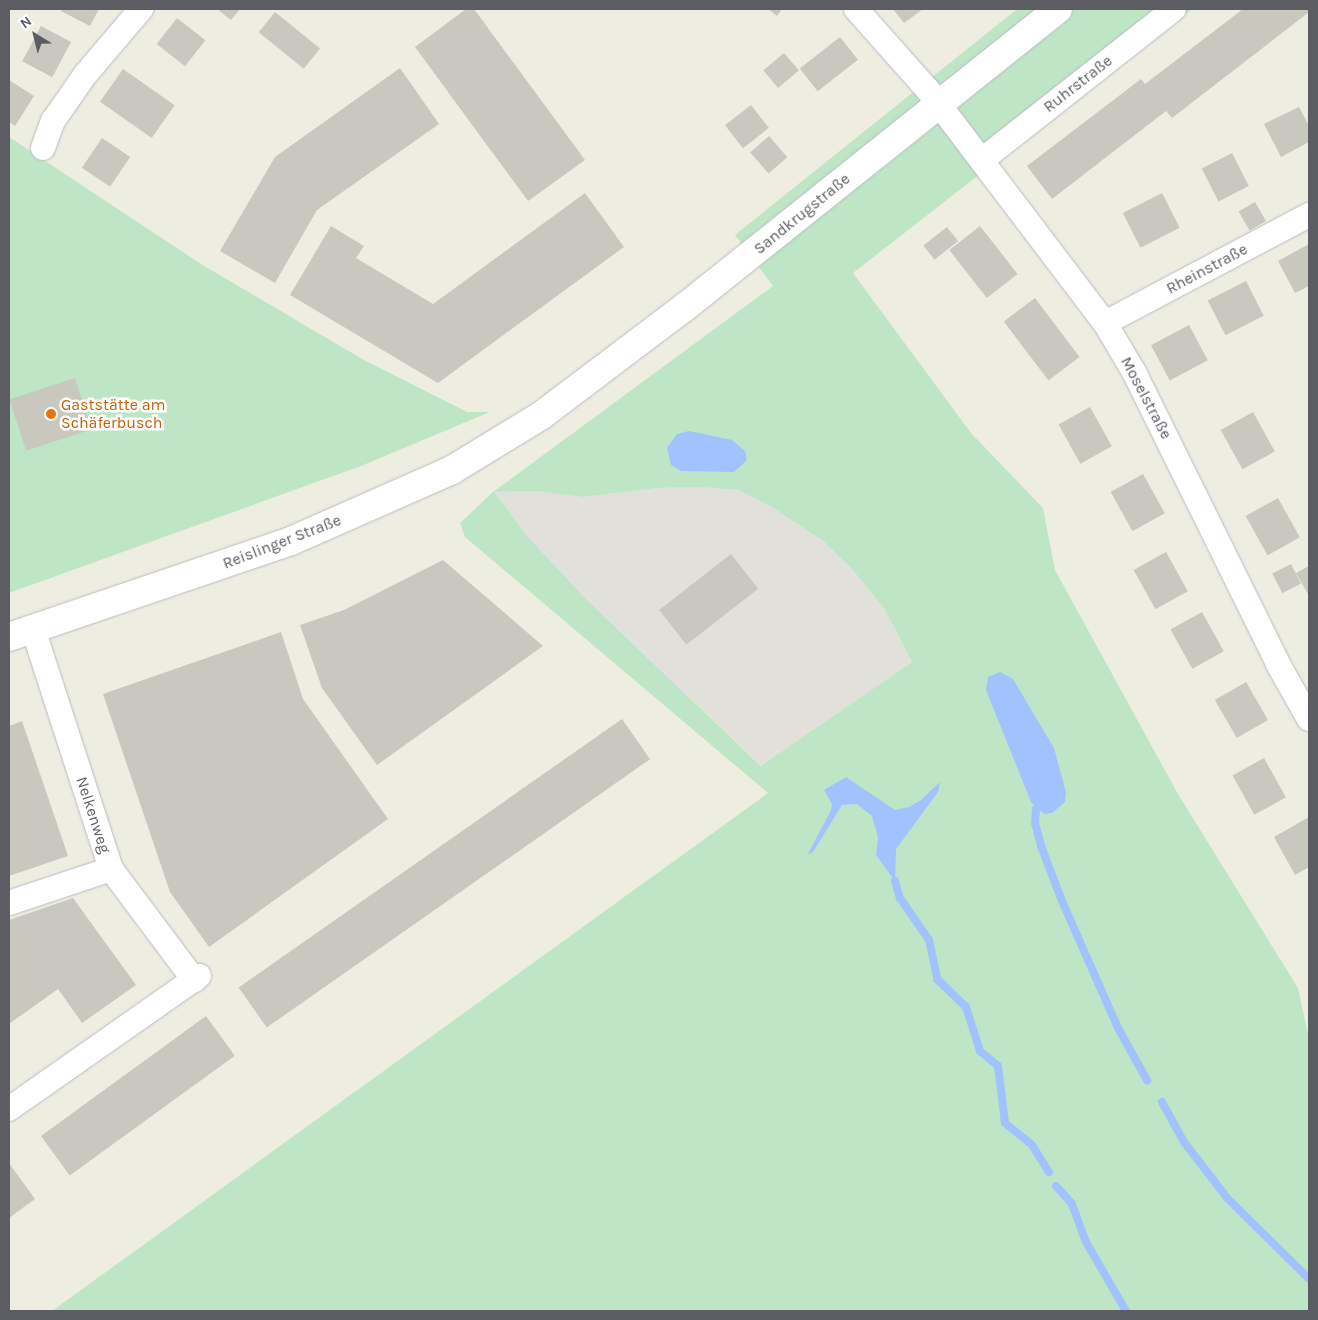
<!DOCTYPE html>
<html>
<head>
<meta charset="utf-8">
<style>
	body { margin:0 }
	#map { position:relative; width:1318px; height:1320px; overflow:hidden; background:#eeede2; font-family:Karla,sans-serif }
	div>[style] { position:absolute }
	.industrial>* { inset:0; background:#e1e0da }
	.green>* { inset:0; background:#bee6c6 }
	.water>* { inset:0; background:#a1c2ff }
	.stream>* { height:8px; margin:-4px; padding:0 4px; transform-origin:4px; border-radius:4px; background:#a1c2ff }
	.building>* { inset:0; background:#c8c8be; transform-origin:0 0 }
	.roads { filter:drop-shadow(0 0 1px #babbc1) drop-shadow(0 0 1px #babbc1) }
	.street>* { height:24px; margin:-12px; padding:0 12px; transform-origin:12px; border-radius:12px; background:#fff }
	.secondary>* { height:28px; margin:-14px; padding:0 14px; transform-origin:14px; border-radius:14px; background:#fff }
	.dots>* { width:14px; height:14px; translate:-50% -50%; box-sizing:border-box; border:2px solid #fff; border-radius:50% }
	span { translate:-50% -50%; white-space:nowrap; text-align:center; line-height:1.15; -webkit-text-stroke:5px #fff; paint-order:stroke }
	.street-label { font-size:16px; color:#5b5d63 }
	.food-label { font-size:16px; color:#c56008 }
	.left { translate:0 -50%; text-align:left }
	.frame { position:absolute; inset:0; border:10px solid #5b5d63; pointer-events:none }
	.north { position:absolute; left:10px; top:10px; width:50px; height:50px; -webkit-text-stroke:4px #fff; paint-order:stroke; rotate:324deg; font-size:14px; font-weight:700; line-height:20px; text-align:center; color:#5b5d63 }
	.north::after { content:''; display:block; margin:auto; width:18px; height:22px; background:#5b5d63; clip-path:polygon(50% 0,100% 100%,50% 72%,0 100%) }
</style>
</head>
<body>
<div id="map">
	<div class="industrial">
		<div style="clip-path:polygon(700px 487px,738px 490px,770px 506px,823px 541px,852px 569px,884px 608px,912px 662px,762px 766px,586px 599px,527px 536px,493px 492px,536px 491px,583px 497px,658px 488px)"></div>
	</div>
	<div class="green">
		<div style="clip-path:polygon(evenodd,1017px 9px,1192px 9px,853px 273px,971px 433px,1043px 508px,1055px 570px,1178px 794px,1298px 988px,1309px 1039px,1309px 1311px,52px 1311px,768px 793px,465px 537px,460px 523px,493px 492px,773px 286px,735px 235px,1017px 9px,700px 487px,738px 490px,770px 506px,823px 541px,852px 569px,884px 608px,912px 662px,761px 766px,586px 599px,527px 536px,494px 492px,536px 491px,583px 497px,658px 488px,700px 487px)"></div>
		<div style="clip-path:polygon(9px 137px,201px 264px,364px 360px,467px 412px,490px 412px,361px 466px,9px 593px)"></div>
	</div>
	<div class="water">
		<div style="clip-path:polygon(689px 431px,732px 440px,745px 451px,747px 460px,734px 472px,681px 471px,671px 465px,667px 448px,677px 434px)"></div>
		<div style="clip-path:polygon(1000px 672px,1013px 679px,1054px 748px,1066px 792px,1065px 802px,1052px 813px,1044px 814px,1031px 802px,986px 690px,988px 677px)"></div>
		<div style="clip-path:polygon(846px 777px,895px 810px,909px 807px,921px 800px,940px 782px,938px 792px,896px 849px,895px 881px,876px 855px,878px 837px,872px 816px,857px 804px,842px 805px,813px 852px,808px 854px,831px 810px,832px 804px,824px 790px)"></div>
	</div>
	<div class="stream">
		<div style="left:1036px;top:809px;width:14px;rotate:94deg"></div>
		<div style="left:1035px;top:823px;width:24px;rotate:75deg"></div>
		<div style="left:1041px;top:846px;width:59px;rotate:69.1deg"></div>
		<div style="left:1062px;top:901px;width:139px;rotate:66.2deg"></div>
		<div style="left:1118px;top:1028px;width:60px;rotate:60.9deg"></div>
		<div style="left:895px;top:881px;width:18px;rotate:74deg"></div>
		<div style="left:900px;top:898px;width:51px;rotate:55.4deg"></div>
		<div style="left:929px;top:940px;width:40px;rotate:78deg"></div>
		<div style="left:937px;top:979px;width:40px;rotate:44deg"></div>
		<div style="left:966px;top:1007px;width:46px;rotate:72.3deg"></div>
		<div style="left:980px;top:1051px;width:23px;rotate:40deg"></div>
		<div style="left:998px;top:1066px;width:57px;rotate:83deg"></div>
		<div style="left:1005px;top:1123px;width:35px;rotate:39deg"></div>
		<div style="left:1032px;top:1145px;width:32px;rotate:58deg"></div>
		<div style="left:1162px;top:1102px;width:46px;rotate:61.2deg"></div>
		<div style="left:1184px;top:1142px;width:72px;rotate:52.3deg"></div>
		<div style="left:1228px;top:1199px;width:114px;rotate:44.6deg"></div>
		<div style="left:1056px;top:1186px;width:24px;rotate:48deg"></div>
		<div style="left:1072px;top:1204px;width:40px;rotate:69.8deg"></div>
		<div style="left:1086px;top:1242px;width:80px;rotate:59.9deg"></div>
	</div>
	<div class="building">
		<div style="clip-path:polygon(63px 9px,99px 9px,90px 26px,61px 11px)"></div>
		<div style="clip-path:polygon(217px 9px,240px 9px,231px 20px)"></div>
		<div style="clip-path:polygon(466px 9px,474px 9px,585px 160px,528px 201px,415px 47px)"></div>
		<div style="clip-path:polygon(768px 9px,782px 9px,777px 16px)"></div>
		<div style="clip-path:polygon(893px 9px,923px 9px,904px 23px)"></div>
		<div style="clip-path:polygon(1243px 9px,1309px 9px,1309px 12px,1172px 118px,1166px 111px,1052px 199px,1027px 166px,1141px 79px,1145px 84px)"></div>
		<div style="left:275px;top:12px;width:58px;height:26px;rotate:39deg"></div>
		<div style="left:177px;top:18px;width:36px;height:33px;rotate:38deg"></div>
		<div style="left:41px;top:26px;width:34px;height:40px;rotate:28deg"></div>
		<div style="left:840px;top:37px;width:29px;height:51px;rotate:52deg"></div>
		<div style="left:784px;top:53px;width:23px;height:27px;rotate:50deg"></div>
		<div style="clip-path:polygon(400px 68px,439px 124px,317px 210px,275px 283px,220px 251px,275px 157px)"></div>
		<div style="left:123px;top:69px;width:63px;height:40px;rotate:35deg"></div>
		<div style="clip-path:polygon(9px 80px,34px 96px,15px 126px,9px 122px)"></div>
		<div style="left:751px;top:105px;width:29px;height:33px;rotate:52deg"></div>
		<div style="clip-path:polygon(1299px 107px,1309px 126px,1309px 142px,1281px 157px,1264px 124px)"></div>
		<div style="left:769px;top:136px;width:28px;height:25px;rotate:49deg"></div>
		<div style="left:102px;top:138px;width:34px;height:36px;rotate:34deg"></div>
		<div style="left:1232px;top:153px;width:37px;height:34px;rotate:63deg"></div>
		<div style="clip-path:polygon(585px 193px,624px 247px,438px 383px,290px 295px,331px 226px,364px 246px,356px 258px,433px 304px)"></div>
		<div style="left:1162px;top:193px;width:39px;height:44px;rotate:63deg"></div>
		<div style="left:1255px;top:202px;width:22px;height:19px;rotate:60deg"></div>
		<div style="left:980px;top:226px;width:61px;height:39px;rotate:52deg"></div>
		<div style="left:947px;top:227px;width:18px;height:30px;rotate:52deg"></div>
		<div style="clip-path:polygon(1309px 244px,1309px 286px,1295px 293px,1278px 261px)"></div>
		<div style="left:1246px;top:281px;width:39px;height:43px;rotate:63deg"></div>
		<div style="left:1035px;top:298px;width:74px;height:39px;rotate:53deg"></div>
		<div style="left:1189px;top:325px;width:40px;height:43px;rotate:62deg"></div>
		<div style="left:75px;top:378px;width:54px;height:69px;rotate:72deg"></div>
		<div style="left:1090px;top:407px;width:45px;height:36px;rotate:61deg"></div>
		<div style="left:1253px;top:412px;width:45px;height:37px;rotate:61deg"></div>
		<div style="left:1143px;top:474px;width:45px;height:37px;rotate:61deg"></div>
		<div style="left:1278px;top:498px;width:45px;height:37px;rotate:61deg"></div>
		<div style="left:1166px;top:552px;width:45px;height:37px;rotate:61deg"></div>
		<div style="left:731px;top:554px;width:44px;height:91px;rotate:52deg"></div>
		<div style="clip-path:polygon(443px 560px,543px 646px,377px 765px,322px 688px,300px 625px,344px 610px)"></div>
		<div style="left:1291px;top:564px;width:22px;height:21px;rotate:63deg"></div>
		<div style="clip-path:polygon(1309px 566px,1309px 596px,1296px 573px)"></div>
		<div style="left:1202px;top:612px;width:45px;height:36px;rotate:61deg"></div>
		<div style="clip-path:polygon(281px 632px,303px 699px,388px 819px,209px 947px,170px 892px,103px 694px)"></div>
		<div style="left:1246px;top:682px;width:44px;height:36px;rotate:60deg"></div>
		<div style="left:622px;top:719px;width:49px;height:468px;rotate:55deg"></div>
		<div style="clip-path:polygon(22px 721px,68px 856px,9px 876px,9px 726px)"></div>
		<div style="left:1264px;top:758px;width:45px;height:36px;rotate:61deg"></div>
		<div style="clip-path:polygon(1309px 817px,1309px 867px,1295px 875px,1274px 837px)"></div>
		<div style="clip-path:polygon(73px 898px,136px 985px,82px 1023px,58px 989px,9px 1024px,9px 920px)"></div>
		<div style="left:206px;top:1016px;width:49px;height:204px;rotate:54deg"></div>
		<div style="clip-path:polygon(9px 1163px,35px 1199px,9px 1218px)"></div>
	</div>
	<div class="roads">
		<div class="street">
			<div style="left:856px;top:9px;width:108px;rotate:48.4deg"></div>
			<div style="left:928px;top:90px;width:293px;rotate:52.8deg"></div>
			<div style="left:1105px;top:323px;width:57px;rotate:59.4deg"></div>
			<div style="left:1134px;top:372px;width:326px;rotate:63.7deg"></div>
			<div style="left:1278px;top:664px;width:63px;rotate:60.6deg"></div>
			<div style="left:43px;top:148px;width:29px;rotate:-70deg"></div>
			<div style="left:53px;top:121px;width:56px;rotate:-55.2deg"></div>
			<div style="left:85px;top:75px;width:87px;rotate:-49.7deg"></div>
			<div style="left:982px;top:160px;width:244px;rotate:-38.2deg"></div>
			<div style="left:1105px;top:323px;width:231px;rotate:-27.9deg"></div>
			<div style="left:33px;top:629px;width:252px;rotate:72deg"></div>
			<div style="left:111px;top:869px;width:139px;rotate:53.2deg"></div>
			<div style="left:9px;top:903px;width:108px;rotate:-18.4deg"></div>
			<div style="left:9px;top:1109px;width:232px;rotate:-35deg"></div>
		</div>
		<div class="secondary">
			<div style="left:9px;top:637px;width:298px;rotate:-18.8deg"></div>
			<div style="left:291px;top:541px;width:176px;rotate:-23.8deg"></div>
			<div style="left:452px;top:470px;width:105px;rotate:-31.4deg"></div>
			<div style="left:542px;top:415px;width:179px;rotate:-37.1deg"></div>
			<div style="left:685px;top:307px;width:477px;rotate:-38.6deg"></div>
		</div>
	</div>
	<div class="dots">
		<div style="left:51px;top:414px;background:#e8710a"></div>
	</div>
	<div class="street-label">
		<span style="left:1078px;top:84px;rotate:-38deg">Ruhrstraße</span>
		<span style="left:802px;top:214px;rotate:-39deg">Sandkrugstraße</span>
		<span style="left:1207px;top:269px;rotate:-28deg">Rheinstraße</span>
		<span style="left:1146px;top:398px;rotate:62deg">Moselstraße</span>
		<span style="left:282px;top:542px;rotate:-21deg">Reislinger Straße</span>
		<span style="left:93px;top:815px;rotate:72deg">Nelkenweg</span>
	</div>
	<div class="food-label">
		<span class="left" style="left:61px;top:414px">Gaststätte am<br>Schäferbusch</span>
	</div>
	<div class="frame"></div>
	<div class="north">N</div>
</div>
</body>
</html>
